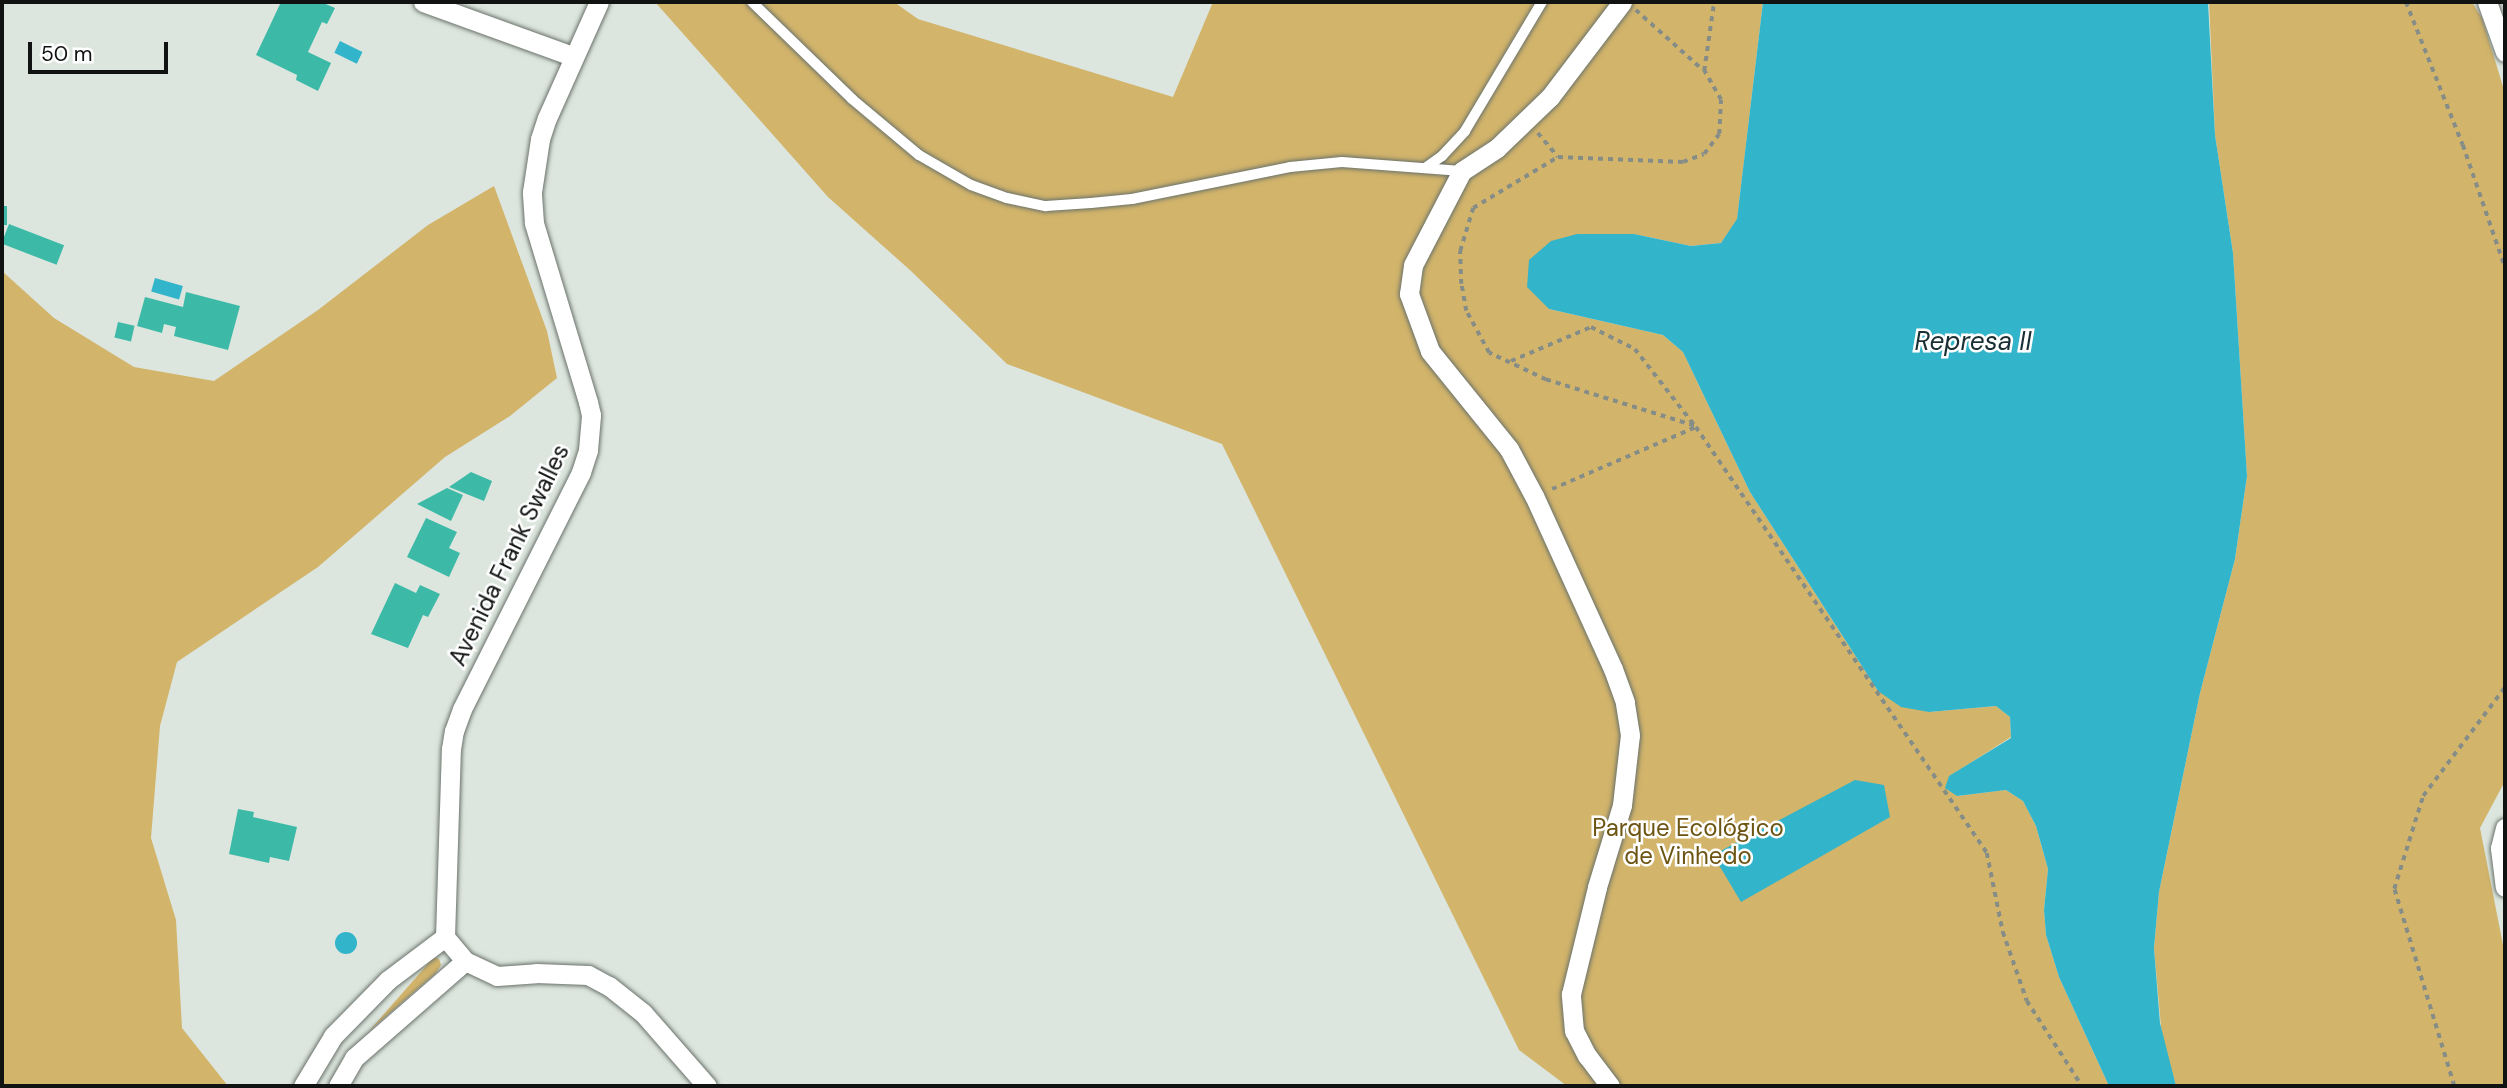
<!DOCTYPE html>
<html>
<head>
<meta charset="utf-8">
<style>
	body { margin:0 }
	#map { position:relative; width:2507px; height:1088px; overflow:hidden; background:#dce6de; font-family:"DM Sans",sans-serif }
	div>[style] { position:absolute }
	.green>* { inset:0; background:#d2b46b }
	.water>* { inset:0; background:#32b4ca; transform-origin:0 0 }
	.round { border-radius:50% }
	.building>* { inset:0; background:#3dbaa7; transform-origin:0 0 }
	.path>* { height:3.5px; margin-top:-1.75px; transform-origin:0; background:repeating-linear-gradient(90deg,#868d87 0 5px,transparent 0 10px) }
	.roads { filter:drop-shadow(0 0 2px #6a726b) drop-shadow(0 0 2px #6a726b) }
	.lane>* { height:10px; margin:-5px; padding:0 5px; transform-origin:5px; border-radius:5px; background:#fff }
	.street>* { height:19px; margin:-9.5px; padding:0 9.5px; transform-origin:9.5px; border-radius:9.5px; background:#fff }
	span { translate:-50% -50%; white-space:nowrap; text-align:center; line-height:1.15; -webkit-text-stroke:5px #fff; paint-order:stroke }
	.street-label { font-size:24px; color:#101311 }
	.park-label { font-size:24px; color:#6c5413 }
	.water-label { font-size:26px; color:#1a2f33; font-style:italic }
	.frame { position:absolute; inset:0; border:4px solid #101311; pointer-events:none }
	.scale { position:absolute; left:28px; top:42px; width:140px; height:32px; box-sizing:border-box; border:4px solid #101311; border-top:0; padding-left:9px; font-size:21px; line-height:24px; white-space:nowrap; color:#101311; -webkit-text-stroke:5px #fff; paint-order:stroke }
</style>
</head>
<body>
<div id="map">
	<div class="green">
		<div style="clip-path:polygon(655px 2px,894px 2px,918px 19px,1173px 97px,1213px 2px,1763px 2px,1737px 220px,1721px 243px,1691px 246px,1634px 234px,1549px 309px,1663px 335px,1683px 352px,1750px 492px,1878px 691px,1929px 712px,1996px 706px,2010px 717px,2011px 737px,1950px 776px,1957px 796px,2006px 790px,2023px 801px,2036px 826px,2048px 869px,2044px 910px,2046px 935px,2059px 977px,2109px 1086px,1567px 1086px,1519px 1050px,1222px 444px,1007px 364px,911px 271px,828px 197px)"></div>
		<div style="clip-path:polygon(2209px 2px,2472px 2px,2482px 18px,2505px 93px,2505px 781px,2480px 828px,2505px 955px,2505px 1086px,2176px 1086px,2162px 1038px,2154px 948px,2159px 892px,2200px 693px,2235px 559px,2247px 476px,2233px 253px,2215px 135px)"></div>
		<div style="clip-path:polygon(494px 186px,547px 331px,557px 378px,510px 416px,445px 457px,318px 567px,177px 662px,160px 726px,151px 838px,176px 920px,182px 1028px,228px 1086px,2px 1086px,2px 271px,54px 318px,134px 367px,214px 381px,318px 310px,428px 225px)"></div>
		<div style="clip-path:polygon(434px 957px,439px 959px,441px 965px,436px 973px,369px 1031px)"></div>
	</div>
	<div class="water">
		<div style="clip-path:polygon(1763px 2px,2208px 2px,2215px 135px,2233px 253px,2247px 476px,2235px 559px,2200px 693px,2159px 892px,2154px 948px,2160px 1023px,2176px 1086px,2109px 1086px,2059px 977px,2046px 935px,2044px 910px,2048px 869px,2036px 826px,2023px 801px,2006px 790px,1957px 796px,1945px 788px,1949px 776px,2011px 738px,2010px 717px,1996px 706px,1929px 712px,1901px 707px,1878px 691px,1750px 492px,1683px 352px,1663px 335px,1549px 309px,1527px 287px,1529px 260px,1551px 241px,1577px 234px,1634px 234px,1691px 246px,1721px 243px,1737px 219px)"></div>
		<div style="left:340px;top:41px;width:25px;height:13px;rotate:26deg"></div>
		<div style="left:155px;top:278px;width:29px;height:14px;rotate:16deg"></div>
		<div style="clip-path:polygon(1855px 780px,1884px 785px,1890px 817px,1741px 902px,1713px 855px)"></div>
		<div class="round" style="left:335px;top:932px;width:22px;height:22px"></div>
	</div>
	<div class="building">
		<div style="clip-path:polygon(281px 2px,321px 2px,335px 8px,327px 24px,322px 22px,308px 52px,331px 63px,318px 91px,296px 80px,297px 75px,256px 55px)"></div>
		<div style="left:2px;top:206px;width:5px;height:19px"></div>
		<div style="left:9px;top:224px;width:59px;height:21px;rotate:21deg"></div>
		<div style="clip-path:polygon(186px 292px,240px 306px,228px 350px,174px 336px,176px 327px,164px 324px,162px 333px,137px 326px,145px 297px,183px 307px)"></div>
		<div style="left:118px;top:322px;width:17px;height:16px;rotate:13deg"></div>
		<div style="clip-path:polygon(471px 472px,492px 481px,484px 501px,449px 487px)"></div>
		<div style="clip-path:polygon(447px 488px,463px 495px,451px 521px,417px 504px)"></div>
		<div style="clip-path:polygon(426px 518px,457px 532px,449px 548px,460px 553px,449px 577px,407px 557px)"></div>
		<div style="clip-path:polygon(395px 583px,416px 593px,420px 585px,440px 594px,428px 617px,423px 615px,408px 648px,371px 634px)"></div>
		<div style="clip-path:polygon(238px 809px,254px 812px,253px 817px,297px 827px,289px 861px,270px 857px,269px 863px,229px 854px)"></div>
	</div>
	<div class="path">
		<div style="left:2406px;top:2px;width:154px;rotate:68.3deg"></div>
		<div style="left:2463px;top:145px;width:129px;rotate:71deg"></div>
		<div style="left:1636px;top:10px;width:90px;rotate:41.8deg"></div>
		<div style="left:1538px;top:133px;width:31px;rotate:50deg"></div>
		<div style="left:1511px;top:361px;width:87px;rotate:-23deg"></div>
		<div style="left:1591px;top:327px;width:49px;rotate:26.6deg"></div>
		<div style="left:1635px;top:349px;width:99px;rotate:52deg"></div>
		<div style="left:1696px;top:427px;width:516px;rotate:55.66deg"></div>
		<div style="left:1987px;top:853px;width:81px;rotate:78.6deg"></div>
		<div style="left:2003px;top:932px;width:73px;rotate:70.8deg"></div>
		<div style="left:2027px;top:1001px;width:101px;rotate:57.1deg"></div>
		<div style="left:1694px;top:426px;width:155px;rotate:-162.7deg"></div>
		<div style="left:1546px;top:380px;width:63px;rotate:-154.7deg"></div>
		<div style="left:1489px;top:353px;width:48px;rotate:-118.7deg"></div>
		<div style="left:1466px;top:311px;width:27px;rotate:-100deg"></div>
		<div style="left:1461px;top:284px;width:33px;rotate:-92deg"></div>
		<div style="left:1460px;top:251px;width:45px;rotate:-73.2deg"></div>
		<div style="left:1473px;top:208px;width:99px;rotate:-31deg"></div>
		<div style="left:1558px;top:157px;width:125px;rotate:2.3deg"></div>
		<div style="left:1683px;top:162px;width:22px;rotate:-21deg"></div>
		<div style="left:1704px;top:154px;width:25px;rotate:-53deg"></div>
		<div style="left:1719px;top:134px;width:34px;rotate:-87deg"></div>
		<div style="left:1721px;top:100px;width:34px;rotate:-120deg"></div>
		<div style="left:1704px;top:71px;width:70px;rotate:-81.8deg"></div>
		<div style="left:1552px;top:489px;width:157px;rotate:-23.3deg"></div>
		<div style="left:2454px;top:1086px;width:206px;rotate:-106.9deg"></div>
		<div style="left:2394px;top:889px;width:97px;rotate:-72.7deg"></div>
		<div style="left:2423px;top:796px;width:136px;rotate:-53deg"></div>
	</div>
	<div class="roads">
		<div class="lane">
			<div style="left:752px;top:2px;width:139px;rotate:44.1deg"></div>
			<div style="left:852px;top:99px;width:87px;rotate:39.9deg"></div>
			<div style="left:919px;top:155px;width:60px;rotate:30deg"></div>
			<div style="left:971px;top:185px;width:38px;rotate:20deg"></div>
			<div style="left:1007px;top:198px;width:40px;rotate:12deg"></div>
			<div style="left:1046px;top:206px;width:45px;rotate:-3.8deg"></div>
			<div style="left:1091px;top:203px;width:41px;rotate:-5.6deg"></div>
			<div style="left:1132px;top:199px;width:161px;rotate:-11.4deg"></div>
			<div style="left:1290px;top:167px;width:52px;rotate:-5.5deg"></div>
			<div style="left:1342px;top:162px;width:120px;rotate:4.3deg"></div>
			<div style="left:1425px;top:168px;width:21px;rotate:-35deg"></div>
			<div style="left:1442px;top:156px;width:34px;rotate:-47deg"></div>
			<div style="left:1465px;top:131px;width:150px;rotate:-59.2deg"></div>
		</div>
		<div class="street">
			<div style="left:423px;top:2px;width:158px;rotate:19.9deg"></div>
			<div style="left:2487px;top:2px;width:53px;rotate:70.2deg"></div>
			<div style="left:2505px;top:828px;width:21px;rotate:104deg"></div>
			<div style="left:2500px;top:848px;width:39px;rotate:83deg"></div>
			<div style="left:445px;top:937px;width:188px;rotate:-88.2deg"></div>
			<div style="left:451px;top:749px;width:18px;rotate:-81deg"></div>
			<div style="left:454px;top:731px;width:23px;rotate:-70deg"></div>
			<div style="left:462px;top:709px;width:265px;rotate:-63.3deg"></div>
			<div style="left:581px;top:472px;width:23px;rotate:-72deg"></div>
			<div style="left:588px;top:450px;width:35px;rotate:-85deg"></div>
			<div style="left:591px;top:415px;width:13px;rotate:-103deg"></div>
			<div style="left:588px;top:402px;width:187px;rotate:-106.8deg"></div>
			<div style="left:534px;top:223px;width:31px;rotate:-94deg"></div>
			<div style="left:532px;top:192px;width:54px;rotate:-81.4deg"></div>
			<div style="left:540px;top:139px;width:22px;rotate:-72deg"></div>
			<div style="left:547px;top:118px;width:127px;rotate:-65.9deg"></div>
			<div style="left:445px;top:937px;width:31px;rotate:50deg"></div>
			<div style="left:465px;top:961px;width:35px;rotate:25deg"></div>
			<div style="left:497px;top:976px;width:39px;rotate:-4deg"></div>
			<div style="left:536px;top:973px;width:52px;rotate:2.2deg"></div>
			<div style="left:588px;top:975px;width:24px;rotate:28deg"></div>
			<div style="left:609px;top:986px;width:43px;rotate:38.5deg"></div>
			<div style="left:643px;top:1013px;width:97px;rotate:48.8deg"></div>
			<div style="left:303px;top:1086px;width:58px;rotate:-59deg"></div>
			<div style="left:333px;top:1036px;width:78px;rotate:-45.5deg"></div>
			<div style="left:388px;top:980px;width:71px;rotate:-37deg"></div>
			<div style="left:338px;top:1086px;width:32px;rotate:-60deg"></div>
			<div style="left:354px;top:1058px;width:147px;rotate:-41.1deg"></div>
			<div style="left:1610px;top:1086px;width:38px;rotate:-127deg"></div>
			<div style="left:1587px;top:1056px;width:28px;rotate:-117deg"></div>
			<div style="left:1574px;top:1031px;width:37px;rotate:-95deg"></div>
			<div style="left:1571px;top:994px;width:110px;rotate:-76.3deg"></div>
			<div style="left:1597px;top:887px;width:86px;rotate:-73deg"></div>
			<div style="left:1622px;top:805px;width:70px;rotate:-83.5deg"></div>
			<div style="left:1630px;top:735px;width:33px;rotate:-99deg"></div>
			<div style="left:1625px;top:702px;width:35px;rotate:-110deg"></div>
			<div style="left:1613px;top:669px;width:190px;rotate:-114.5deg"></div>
			<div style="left:1534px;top:496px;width:53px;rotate:-118deg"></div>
			<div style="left:1509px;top:449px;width:126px;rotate:-128.9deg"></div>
			<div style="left:1430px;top:351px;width:61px;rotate:-110.2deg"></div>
			<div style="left:1409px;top:294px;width:29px;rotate:-82deg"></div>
			<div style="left:1413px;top:265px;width:106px;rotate:-62.5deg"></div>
			<div style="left:1462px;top:171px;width:42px;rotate:-33.3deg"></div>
			<div style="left:1497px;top:148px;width:74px;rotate:-43.9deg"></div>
			<div style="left:1550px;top:97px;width:119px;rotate:-52.8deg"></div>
		</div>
	</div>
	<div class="street-label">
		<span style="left:509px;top:555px;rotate:-64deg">Avenida Frank Swalles</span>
	</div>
	<div class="park-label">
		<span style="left:1688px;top:842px">Parque Ecológico<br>de Vinhedo</span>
	</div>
	<div class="water-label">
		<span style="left:1973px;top:342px">Represa II</span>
	</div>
	<div class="frame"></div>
	<div class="scale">50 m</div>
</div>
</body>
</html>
